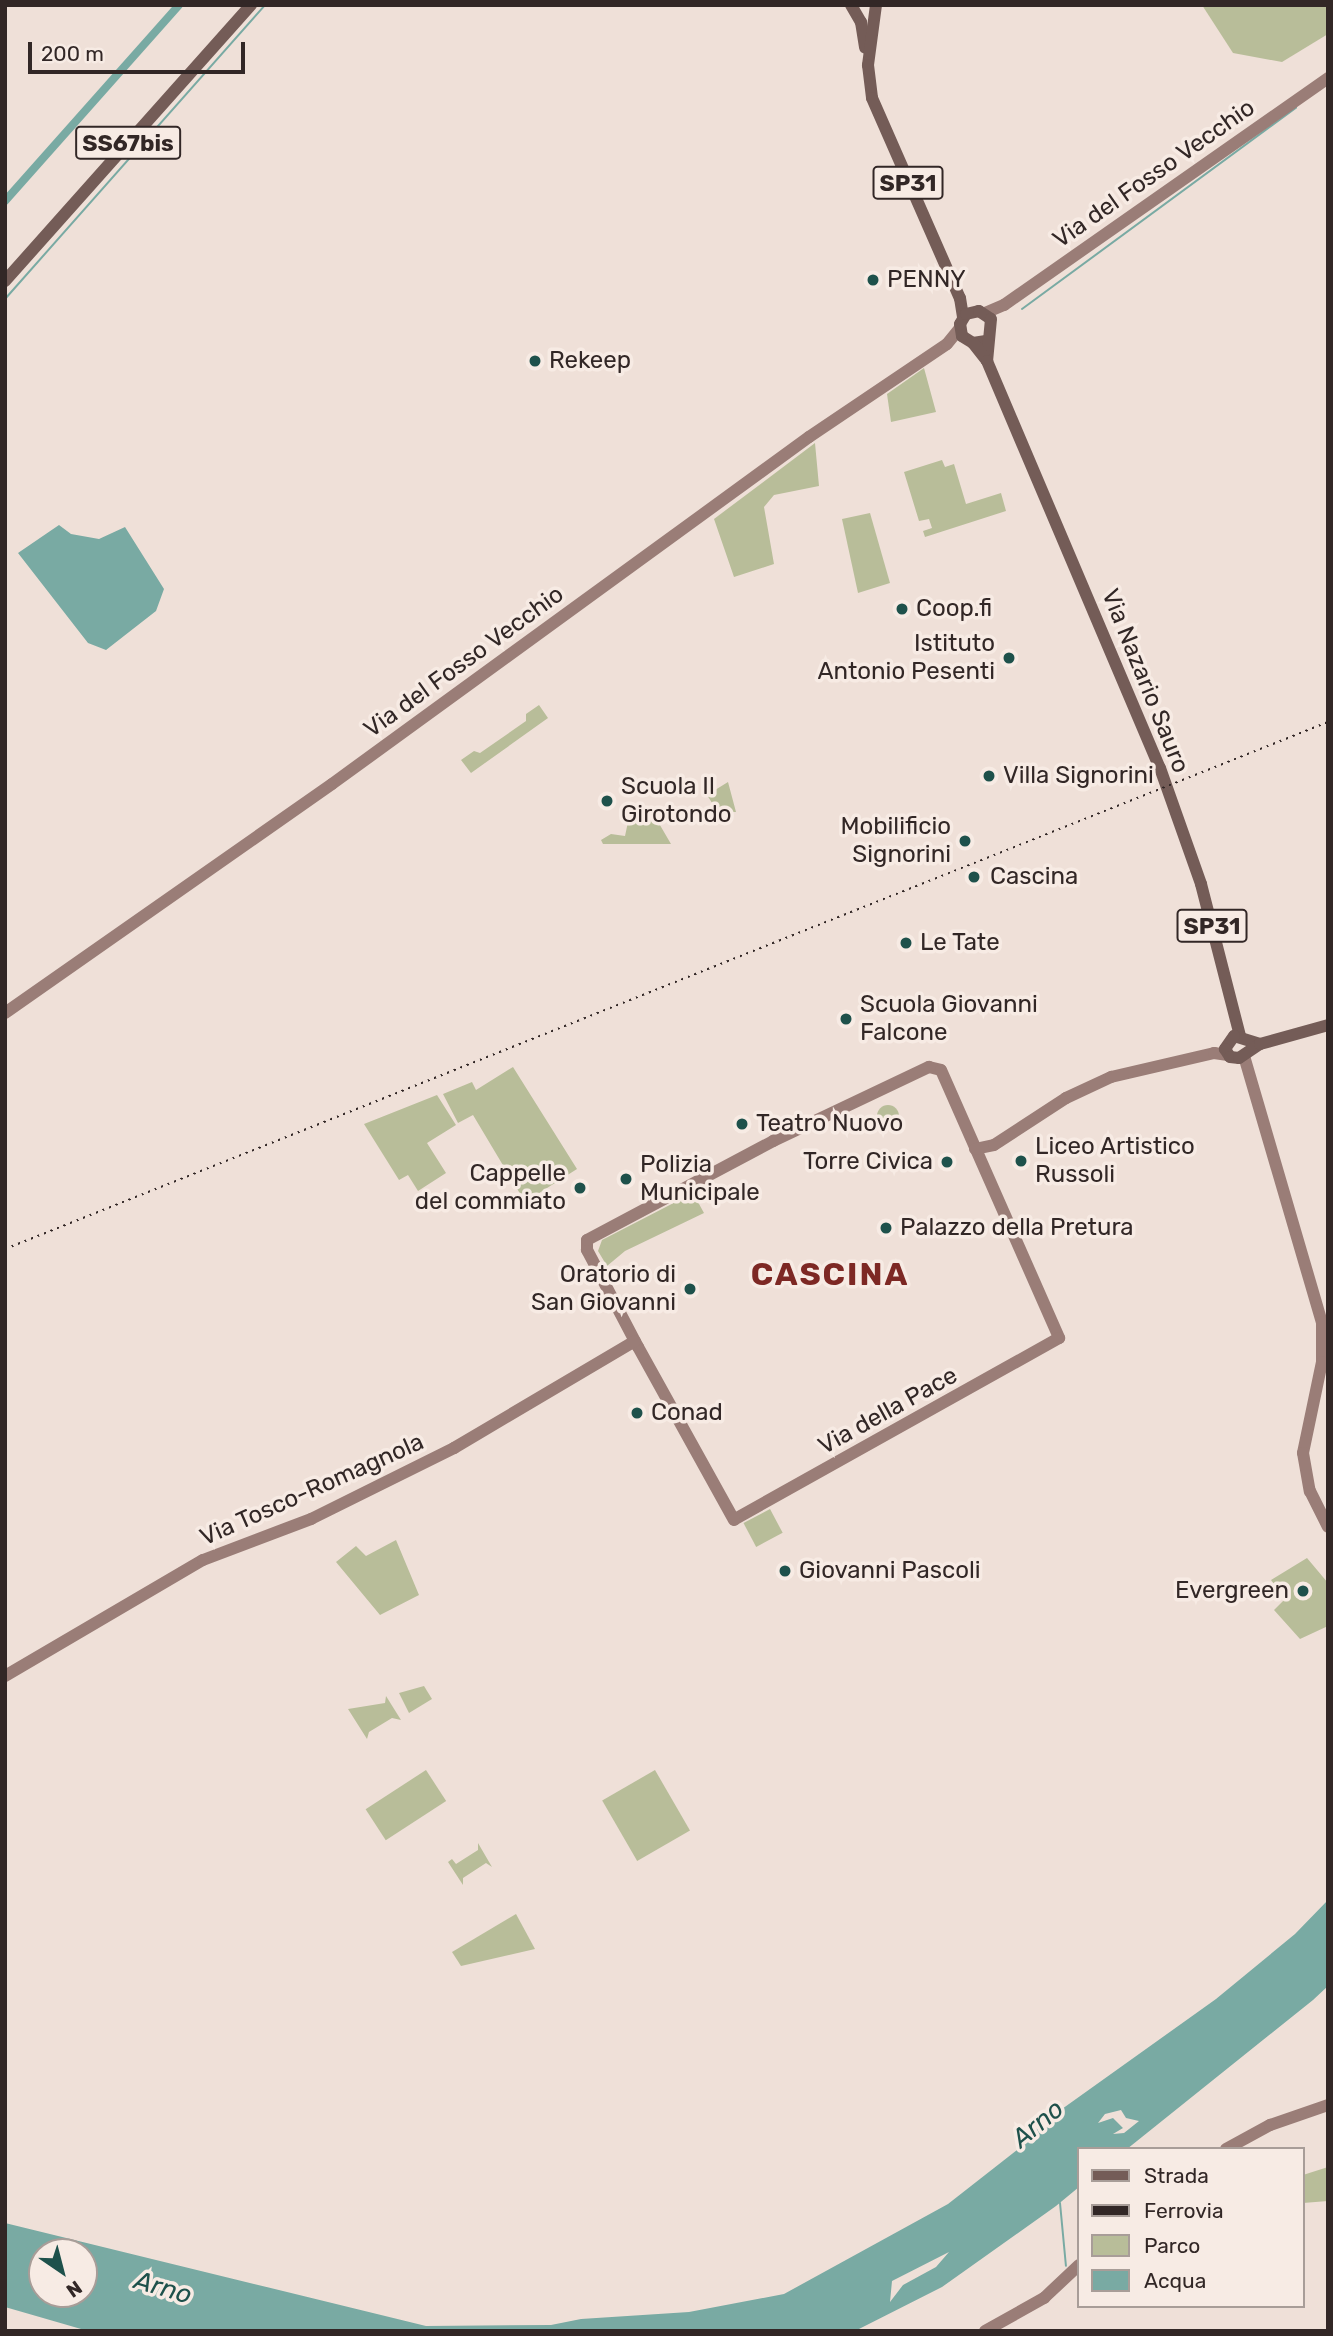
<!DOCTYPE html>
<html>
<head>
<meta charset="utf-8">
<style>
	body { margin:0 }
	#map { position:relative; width:1333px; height:2336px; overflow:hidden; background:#efe0d8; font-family:Rubik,sans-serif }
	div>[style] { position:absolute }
	.green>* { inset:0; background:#b8bd99; transform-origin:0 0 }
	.round { border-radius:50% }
	.water>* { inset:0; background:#79aaa3 }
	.stream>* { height:2px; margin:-1px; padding:0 1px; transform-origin:1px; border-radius:1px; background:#79aaa3 }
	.canal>* { height:8px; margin:-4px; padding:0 4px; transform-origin:4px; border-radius:4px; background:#79aaa3 }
	.secondary>* { height:12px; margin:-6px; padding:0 6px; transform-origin:6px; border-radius:6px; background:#9a7d77 }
	.primary>* { height:12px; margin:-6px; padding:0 6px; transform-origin:6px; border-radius:6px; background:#745c57 }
	.rail>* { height:2px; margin-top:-1px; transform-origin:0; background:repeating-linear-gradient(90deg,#322726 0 2px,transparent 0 7px) }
	.dots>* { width:19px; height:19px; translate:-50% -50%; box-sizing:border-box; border:4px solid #f7ebe4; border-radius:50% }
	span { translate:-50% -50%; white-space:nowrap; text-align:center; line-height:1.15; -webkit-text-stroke:7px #f7ebe4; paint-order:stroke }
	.shield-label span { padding:2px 5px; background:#f7ebe4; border:2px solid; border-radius:5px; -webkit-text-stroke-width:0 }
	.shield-label { font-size:23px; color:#322726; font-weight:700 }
	.street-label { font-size:24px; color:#322726 }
	.poi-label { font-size:24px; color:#322726 }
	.left { translate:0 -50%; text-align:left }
	.right { translate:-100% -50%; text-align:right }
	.water-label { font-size:26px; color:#1e514b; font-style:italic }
	.district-label { font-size:32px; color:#7d2824; font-weight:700; letter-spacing:2px }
	.frame { position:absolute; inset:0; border:7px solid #322726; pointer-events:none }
	.legend { position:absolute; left:1077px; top:2147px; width:228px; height:161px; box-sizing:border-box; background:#f7ebe4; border:2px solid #a89d98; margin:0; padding:9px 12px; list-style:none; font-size:21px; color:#322726 }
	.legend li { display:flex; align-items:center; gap:14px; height:35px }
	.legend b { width:35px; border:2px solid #a89d98 }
	.north { position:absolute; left:28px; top:2238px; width:70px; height:70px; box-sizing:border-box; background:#f7ebe4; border:2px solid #a89d98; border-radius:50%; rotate:145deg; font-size:19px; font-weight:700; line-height:28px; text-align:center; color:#322726 }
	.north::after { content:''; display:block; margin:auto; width:24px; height:32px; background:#1e514b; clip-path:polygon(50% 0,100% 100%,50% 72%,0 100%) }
	.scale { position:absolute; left:28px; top:42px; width:217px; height:32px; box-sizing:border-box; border:4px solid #322726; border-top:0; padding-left:9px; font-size:21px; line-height:24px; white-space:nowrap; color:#322726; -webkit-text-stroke:5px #f7ebe4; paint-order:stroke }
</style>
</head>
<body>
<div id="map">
	<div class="green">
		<div style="clip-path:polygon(1202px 5px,1328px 5px,1328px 34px,1282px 62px,1233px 53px)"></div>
		<div style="clip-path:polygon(924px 368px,936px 412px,891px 422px,887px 394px)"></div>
		<div style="clip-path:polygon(815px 443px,819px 486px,774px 495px,764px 507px,774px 564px,734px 577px,714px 519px)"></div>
		<div style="clip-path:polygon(942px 460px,945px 467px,954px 464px,966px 504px,1001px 493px,1006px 511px,925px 537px,923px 531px,932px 528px,929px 519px,919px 521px,904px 472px)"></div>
		<div style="clip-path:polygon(870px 513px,890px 583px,858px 593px,842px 519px)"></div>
		<div style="clip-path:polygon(539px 705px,548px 718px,471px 773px,461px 760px,474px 751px,480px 753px,526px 721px,526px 714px)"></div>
		<div style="clip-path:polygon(728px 782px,736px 812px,706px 812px,714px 806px,707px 795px)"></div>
		<div style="clip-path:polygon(650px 808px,671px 844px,603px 844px,601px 840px,611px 834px,625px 836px,628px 822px)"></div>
		<div style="clip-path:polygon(513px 1067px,577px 1169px,525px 1202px,473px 1115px,458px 1123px,443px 1094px,472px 1082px,476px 1090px)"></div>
		<div style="clip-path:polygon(437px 1095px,456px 1125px,427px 1143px,446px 1173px,418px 1191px,408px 1175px,399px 1180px,364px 1124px)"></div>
		<div class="round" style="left:877px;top:1105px;width:22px;height:22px"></div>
		<div style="clip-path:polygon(693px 1193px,704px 1213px,625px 1251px,607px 1266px,598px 1251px,602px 1240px)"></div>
		<div style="left:770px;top:1509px;width:27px;height:30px;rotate:62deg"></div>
		<div style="clip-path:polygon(396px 1540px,419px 1595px,380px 1615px,336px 1562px,356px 1546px,366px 1556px)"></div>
		<div style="clip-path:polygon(1307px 1558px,1328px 1583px,1328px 1626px,1300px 1639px,1274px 1610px,1285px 1599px,1271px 1580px)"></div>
		<div style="clip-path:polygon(424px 1686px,432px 1699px,409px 1713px,399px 1693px)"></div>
		<div style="clip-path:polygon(386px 1696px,401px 1720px,392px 1718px,369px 1732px,367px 1739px,348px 1709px,385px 1703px)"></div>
		<div style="left:426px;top:1770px;width:37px;height:72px;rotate:57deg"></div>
		<div style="left:655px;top:1770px;width:70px;height:61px;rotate:60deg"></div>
		<div style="clip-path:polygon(478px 1843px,492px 1867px,486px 1863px,463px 1878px,463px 1885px,448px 1862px,452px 1859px,456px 1864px,478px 1850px)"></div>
		<div style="clip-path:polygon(516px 1914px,535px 1949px,461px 1966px,452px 1952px)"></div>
		<div style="clip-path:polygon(1328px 2167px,1328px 2201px,1303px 2203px,1303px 2175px)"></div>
	</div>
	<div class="water">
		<div style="clip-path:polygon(59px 525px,71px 534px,99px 539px,125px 527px,164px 589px,156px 611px,106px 650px,88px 643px,18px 553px)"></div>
		<div style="clip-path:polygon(evenodd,1328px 1900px,1328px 1986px,1313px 2000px,1127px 2149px,1079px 2149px,1079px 2187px,1056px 2206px,942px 2287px,855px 2331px,88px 2331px,5px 2307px,5px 2223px,426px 2326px,551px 2325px,581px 2319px,689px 2312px,784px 2294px,948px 2204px,1017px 2150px,1041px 2124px,1216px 1999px,1295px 1934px,1328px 1900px,1121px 2110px,1126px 2118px,1139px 2121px,1124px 2133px,1113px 2134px,1123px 2128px,1113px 2118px,1098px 2123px,1105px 2114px,1121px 2110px,1328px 1900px,42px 2252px,84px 2252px,84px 2294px,42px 2294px,42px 2252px,1328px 1900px,949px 2252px,936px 2267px,903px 2285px,890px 2302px,892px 2281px,949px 2252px)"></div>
	</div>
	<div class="stream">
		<div style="left:5px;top:299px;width:392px;rotate:-48.5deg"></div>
		<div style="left:1022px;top:309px;width:340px;rotate:-36.3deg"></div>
		<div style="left:1060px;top:2203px;width:63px;rotate:84.6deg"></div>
	</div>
	<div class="canal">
		<div style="left:5px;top:201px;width:262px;rotate:-48.4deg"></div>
	</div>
	<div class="secondary">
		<div style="left:985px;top:313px;width:21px;rotate:-23deg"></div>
		<div style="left:1004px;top:305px;width:396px;rotate:-35deg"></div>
		<div style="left:5px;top:1013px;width:399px;rotate:-35deg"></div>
		<div style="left:332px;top:784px;width:590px;rotate:-36.03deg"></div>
		<div style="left:809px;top:437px;width:166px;rotate:-34deg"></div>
		<div style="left:947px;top:344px;width:21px;rotate:-51deg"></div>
		<div style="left:1244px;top:1056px;width:277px;rotate:73.7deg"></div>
		<div style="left:1322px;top:1322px;width:40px;rotate:90deg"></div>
		<div style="left:1322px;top:1362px;width:93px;rotate:101.8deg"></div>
		<div style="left:1303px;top:1453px;width:39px;rotate:80deg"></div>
		<div style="left:1310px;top:1491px;width:40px;rotate:63.4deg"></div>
		<div style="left:929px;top:1067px;width:12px;rotate:14deg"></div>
		<div style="left:941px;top:1070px;width:293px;rotate:66.2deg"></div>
		<div style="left:1059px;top:1338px;width:372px;rotate:150.8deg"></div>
		<div style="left:734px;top:1520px;width:198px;rotate:-119deg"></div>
		<div style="left:638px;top:1347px;width:110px;rotate:-117.7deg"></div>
		<div style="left:587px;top:1250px;width:10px;rotate:-90deg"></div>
		<div style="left:587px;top:1240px;width:211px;rotate:-28deg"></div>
		<div style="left:773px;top:1141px;width:173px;rotate:-25.4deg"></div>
		<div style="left:975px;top:1149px;width:19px;rotate:-12deg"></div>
		<div style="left:994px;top:1145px;width:86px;rotate:-33.1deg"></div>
		<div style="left:1066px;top:1098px;width:50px;rotate:-25deg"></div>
		<div style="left:1111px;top:1077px;width:106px;rotate:-13.1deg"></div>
		<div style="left:1214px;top:1053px;width:14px;rotate:8deg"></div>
		<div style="left:5px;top:1676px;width:229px;rotate:-30.4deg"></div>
		<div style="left:203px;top:1560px;width:116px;rotate:-20.8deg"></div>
		<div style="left:311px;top:1519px;width:160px;rotate:-26.4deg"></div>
		<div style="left:454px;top:1448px;width:210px;rotate:-30.6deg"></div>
		<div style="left:1226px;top:2149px;width:50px;rotate:-28.6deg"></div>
		<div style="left:1270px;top:2125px;width:61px;rotate:-19deg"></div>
		<div style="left:985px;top:2331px;width:68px;rotate:-29.2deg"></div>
		<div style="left:1044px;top:2298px;width:48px;rotate:-43.3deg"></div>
	</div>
	<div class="primary">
		<div style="left:851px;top:5px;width:20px;rotate:60deg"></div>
		<div style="left:861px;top:22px;width:26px;rotate:81deg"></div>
		<div style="left:876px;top:5px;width:61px;rotate:97.6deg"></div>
		<div style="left:868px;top:65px;width:33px;rotate:83deg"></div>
		<div style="left:872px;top:98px;width:219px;rotate:66.3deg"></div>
		<div style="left:960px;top:298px;width:19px;rotate:81deg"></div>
		<div style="left:5px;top:281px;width:370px;rotate:-48.3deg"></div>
		<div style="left:986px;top:341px;width:13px;rotate:171deg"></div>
		<div style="left:973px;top:343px;width:13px;rotate:-148deg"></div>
		<div style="left:962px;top:336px;width:12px;rotate:-99deg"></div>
		<div style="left:960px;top:324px;width:12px;rotate:-59deg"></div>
		<div style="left:966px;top:314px;width:13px;rotate:-13deg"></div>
		<div style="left:979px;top:311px;width:14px;rotate:34deg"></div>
		<div style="left:991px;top:319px;width:42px;rotate:95.4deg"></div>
		<div style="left:973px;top:343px;width:23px;rotate:52deg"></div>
		<div style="left:987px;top:361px;width:442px;rotate:67deg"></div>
		<div style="left:1160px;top:768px;width:123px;rotate:70.5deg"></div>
		<div style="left:1201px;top:884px;width:157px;rotate:75.6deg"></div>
		<div style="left:1260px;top:1044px;width:27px;rotate:-163deg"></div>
		<div style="left:1234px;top:1036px;width:16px;rotate:125deg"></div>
		<div style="left:1225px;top:1049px;width:9px;rotate:58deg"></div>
		<div style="left:1230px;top:1057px;width:9px;rotate:6deg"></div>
		<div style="left:1239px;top:1058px;width:25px;rotate:-34deg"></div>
		<div style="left:1260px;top:1044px;width:71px;rotate:-15.6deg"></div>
	</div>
	<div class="rail">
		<div style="left:5px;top:1249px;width:1424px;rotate:-21.72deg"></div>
	</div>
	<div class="dots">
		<div style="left:873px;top:280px;background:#1e514b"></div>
		<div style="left:535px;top:361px;background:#1e514b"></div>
		<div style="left:902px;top:609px;background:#1e514b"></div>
		<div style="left:1009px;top:658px;background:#1e514b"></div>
		<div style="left:989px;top:776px;background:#1e514b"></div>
		<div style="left:607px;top:801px;background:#1e514b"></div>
		<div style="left:965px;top:841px;background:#1e514b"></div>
		<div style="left:974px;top:877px;background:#1e514b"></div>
		<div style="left:906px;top:943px;background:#1e514b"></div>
		<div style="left:846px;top:1019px;background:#1e514b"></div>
		<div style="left:742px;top:1124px;background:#1e514b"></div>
		<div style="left:1021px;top:1161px;background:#1e514b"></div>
		<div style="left:947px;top:1162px;background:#1e514b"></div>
		<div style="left:626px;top:1179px;background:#1e514b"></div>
		<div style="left:580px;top:1188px;background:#1e514b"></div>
		<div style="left:886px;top:1228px;background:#1e514b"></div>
		<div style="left:690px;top:1289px;background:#1e514b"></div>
		<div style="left:637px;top:1413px;background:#1e514b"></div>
		<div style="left:785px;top:1571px;background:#1e514b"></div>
		<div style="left:1303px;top:1591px;background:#1e514b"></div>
	</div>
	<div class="shield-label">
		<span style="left:128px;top:143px">SS67bis</span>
		<span style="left:908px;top:183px">SP31</span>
		<span style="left:1212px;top:926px">SP31</span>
	</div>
	<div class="street-label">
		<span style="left:1154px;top:174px;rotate:-35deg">Via del Fosso Vecchio</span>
		<span style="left:464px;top:662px;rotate:-36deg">Via del Fosso Vecchio</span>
		<span style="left:1145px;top:681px;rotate:68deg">Via Nazario Sauro</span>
		<span style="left:888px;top:1411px;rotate:-29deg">Via della Pace</span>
		<span style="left:312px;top:1490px;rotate:-24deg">Via Tosco-Romagnola</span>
	</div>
	<div class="poi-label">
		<span class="left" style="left:887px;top:280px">PENNY</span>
		<span class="left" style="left:549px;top:361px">Rekeep</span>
		<span class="left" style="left:916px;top:609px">Coop.fi</span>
		<span class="right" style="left:995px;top:658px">Istituto<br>Antonio Pesenti</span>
		<span class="left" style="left:1003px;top:776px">Villa Signorini</span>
		<span class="left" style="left:621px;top:801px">Scuola Il<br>Girotondo</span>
		<span class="right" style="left:951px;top:841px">Mobilificio<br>Signorini</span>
		<span class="left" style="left:990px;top:877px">Cascina</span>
		<span class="left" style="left:920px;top:943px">Le Tate</span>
		<span class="left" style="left:860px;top:1019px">Scuola Giovanni<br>Falcone</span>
		<span class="left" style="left:756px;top:1124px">Teatro Nuovo</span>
		<span class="left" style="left:1035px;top:1161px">Liceo Artistico<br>Russoli</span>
		<span class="right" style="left:933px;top:1162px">Torre Civica</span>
		<span class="left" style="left:640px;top:1179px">Polizia<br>Municipale</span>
		<span class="right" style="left:566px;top:1188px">Cappelle<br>del commiato</span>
		<span class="left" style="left:900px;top:1228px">Palazzo della Pretura</span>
		<span class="right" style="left:676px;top:1289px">Oratorio di<br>San Giovanni</span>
		<span class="left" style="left:651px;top:1413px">Conad</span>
		<span class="left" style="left:799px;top:1571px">Giovanni Pascoli</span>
		<span class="right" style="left:1289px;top:1591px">Evergreen</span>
	</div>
	<div class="water-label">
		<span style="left:1038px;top:2124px;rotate:-40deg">Arno</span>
		<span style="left:163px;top:2288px;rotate:16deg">Arno</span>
	</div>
	<div class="district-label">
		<span style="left:830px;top:1274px">CASCINA</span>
	</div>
	<div class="frame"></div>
	<ul class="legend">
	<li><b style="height:9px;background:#745c57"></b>Strada</li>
	<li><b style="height:9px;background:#322726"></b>Ferrovia</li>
	<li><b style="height:19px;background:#b8bd99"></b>Parco</li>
	<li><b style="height:19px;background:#79aaa3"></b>Acqua</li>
	</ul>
	<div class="north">N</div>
	<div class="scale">200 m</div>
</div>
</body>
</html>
